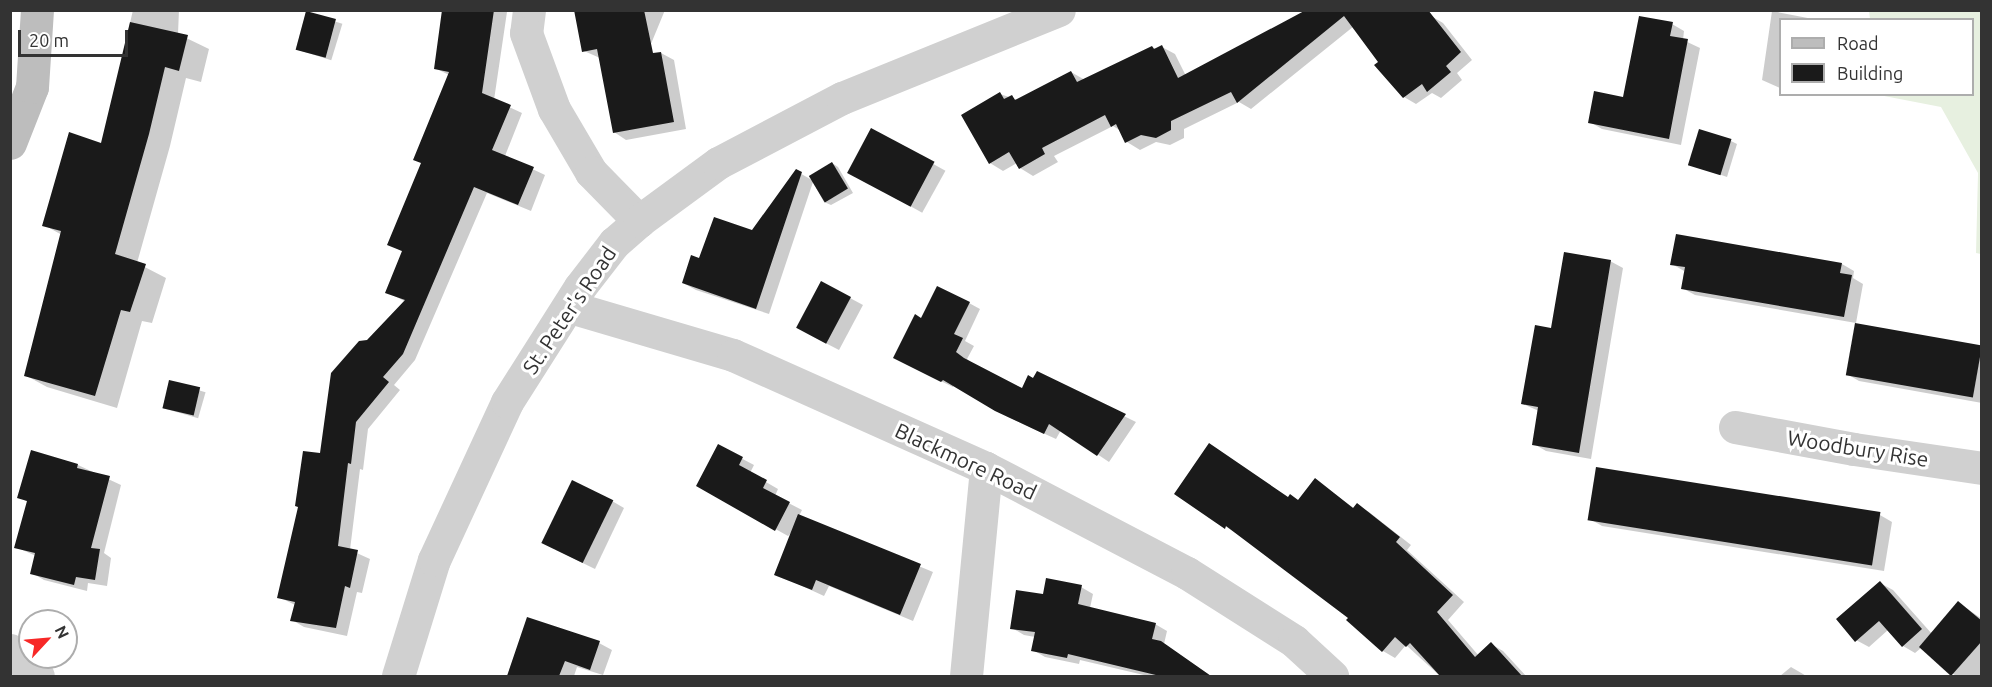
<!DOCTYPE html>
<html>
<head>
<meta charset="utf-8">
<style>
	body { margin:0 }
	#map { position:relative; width:1992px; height:687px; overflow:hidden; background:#fff; font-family:Ubuntu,sans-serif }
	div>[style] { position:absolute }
	.green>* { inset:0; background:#e7f0e0 }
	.shadow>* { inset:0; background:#0003; transform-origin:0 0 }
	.building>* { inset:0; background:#1a1a1a; transform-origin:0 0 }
	.street>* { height:33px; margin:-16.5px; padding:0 16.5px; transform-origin:16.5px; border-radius:16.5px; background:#d0d0d0 }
	.secondary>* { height:33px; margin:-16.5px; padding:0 16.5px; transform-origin:16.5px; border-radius:16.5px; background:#bdbdbd }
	span { translate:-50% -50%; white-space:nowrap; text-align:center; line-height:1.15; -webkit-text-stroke:6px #fff; paint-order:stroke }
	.street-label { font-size:21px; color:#333 }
	.frame { position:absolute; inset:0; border:12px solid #333; pointer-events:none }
	.legend { position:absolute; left:1779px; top:18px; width:195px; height:78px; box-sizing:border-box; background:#fff; border:2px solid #adadad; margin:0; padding:8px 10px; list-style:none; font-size:18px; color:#333 }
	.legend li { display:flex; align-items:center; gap:12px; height:30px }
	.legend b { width:30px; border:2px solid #adadad }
	.north { position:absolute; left:18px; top:609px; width:60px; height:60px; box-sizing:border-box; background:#fff; border:2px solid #adadad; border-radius:50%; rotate:64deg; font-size:16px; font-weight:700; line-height:24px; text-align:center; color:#333 }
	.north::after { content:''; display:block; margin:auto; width:21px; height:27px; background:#f72827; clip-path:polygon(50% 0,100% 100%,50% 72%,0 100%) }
	.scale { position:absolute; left:18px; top:30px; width:110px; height:27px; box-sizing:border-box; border:3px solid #333; border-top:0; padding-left:8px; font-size:18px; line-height:21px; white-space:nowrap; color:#333; -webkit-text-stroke:4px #fff; paint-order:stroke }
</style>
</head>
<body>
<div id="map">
	<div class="green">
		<div style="clip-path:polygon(1869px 11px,1981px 11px,1981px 254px,1976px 253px,1978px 173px,1941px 107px,1879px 95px,1972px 94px,1972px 20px,1870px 19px)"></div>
	</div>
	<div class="shadow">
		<div style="clip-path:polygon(133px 10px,179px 10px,178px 34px,209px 49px,201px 82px,186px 78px,170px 146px,137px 263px,166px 278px,152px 323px,142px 321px,117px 408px,47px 387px,25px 375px,62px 235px,44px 225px,102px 145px)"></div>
		<div style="clip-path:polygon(444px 10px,507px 12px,494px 100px,522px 113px,505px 156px,545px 175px,531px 211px,487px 193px,415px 360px,394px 385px,400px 390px,368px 429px,363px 470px,360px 469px,350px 550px,370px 559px,362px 593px,357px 592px,347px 636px,304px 627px,292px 620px,295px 605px,279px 597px,322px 455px,406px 302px,387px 292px,403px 252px,389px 244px,422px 164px,449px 75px,435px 68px)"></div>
		<div style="clip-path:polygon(576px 10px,665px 10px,646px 56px,661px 53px,674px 60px,686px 129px,626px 140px,614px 132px,600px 58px,584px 51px)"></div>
		<div style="clip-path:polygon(1310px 10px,1374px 10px,1251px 109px,1239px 102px,1184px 129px,1184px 138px,1170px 145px,1156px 142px,1140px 150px,1127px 142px,1121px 131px,1113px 126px,1054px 156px,1058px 162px,1033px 176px,1020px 168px,1017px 163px,1003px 171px,990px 163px,1000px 94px,1018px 100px,1071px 72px,1085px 80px,1152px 47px,1156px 49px,1162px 47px,1175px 54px,1186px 76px)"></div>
		<div style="clip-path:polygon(1772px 11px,1818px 20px,1780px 20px,1780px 88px,1762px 80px)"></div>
		<div style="left:307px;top:13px;width:37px;height:38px;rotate:17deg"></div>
		<div style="clip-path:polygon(1431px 16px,1443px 23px,1472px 60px,1457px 73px,1462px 80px,1441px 98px,1432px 93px,1416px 104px,1404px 97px)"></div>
		<div style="clip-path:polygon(1672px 24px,1684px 31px,1683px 40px,1700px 48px,1681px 145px,1602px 129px,1590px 122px,1624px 99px)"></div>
		<div style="left:872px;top:130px;width:84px;height:48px;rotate:29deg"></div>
		<div style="clip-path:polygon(1731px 141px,1737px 144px,1727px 177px,1690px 164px)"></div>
		<div style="clip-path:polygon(832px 163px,838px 167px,853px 193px,831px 205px,824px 202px,813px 182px,769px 314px,696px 290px,683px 283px,700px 260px,752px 232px,796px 171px,812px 180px)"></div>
		<div style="clip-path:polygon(1610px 261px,1623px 268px,1591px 459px,1546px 451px,1534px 444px,1539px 411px,1523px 404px,1552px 329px)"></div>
		<div style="clip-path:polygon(1672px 264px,1842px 264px,1854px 271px,1853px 278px,1863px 284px,1856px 323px,1695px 295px,1682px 288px,1684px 271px)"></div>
		<div style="clip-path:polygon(850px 298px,863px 305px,839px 350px,810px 335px)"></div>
		<div style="clip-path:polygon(969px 303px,980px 309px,965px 341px,974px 346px,967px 359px,973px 364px,1022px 390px,1037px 373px,1136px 422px,1109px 462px,1061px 430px,1056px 439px,1008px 417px,954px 385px,953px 387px,906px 364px,922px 320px)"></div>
		<div style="clip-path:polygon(1982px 347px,1982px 403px,1859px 381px,1847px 374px)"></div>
		<div style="left:170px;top:382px;width:37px;height:27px;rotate:16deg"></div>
		<div style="clip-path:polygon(718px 446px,754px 465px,750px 473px,778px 489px,775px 496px,802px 510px,799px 516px,933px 572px,913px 621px,829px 586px,824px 596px,776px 574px,793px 531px,788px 536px,698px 486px)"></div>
		<div style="clip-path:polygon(78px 465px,121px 485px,104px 553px,111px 558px,107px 586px,88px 583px,87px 591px,44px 580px,32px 573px,36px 556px,16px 547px,28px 502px,19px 497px)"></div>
		<div style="clip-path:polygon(1598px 469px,1880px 515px,1892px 522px,1884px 571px,1602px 526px,1590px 519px)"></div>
		<div style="clip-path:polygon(1315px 480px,1355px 509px,1357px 505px,1369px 512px,1411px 545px,1407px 550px,1464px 602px,1448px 620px,1479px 656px,1491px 644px,1503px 651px,1526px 676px,1440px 676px,1406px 645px,1395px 658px,1383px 651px,1350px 618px,1237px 534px,1176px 493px,1289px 498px,1291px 496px,1300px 501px)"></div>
		<div style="clip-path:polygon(612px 501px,624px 508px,595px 569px,556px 550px)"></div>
		<div style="clip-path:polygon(1880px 583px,1893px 590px,1932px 634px,1959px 603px,1982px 619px,1982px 676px,1956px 676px,1921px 648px,1915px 653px,1903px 646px,1888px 630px,1869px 647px,1856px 640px)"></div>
		<div style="clip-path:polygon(1081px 587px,1093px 594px,1090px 608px,1155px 624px,1167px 631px,1164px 644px,1211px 676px,1148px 676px,1080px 660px,1079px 664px,1045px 657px,1033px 650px,1035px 637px,1024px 635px,1012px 628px,1044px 595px)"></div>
		<div style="clip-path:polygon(528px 618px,599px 643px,612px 650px,603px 675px,577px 667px,574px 676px,507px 676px)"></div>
		<div style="clip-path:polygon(1791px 667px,1803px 674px,1806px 676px,1780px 676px)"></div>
	</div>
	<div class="building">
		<div style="clip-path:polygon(442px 10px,494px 10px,482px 93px,511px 105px,492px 150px,534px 167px,518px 205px,474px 187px,403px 354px,383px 377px,389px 382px,356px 422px,351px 464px,348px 463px,338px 546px,358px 550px,350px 588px,345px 586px,336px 628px,290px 621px,295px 602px,277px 598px,298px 507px,295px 506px,303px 451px,320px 453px,331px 373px,359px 341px,367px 340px,405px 300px,385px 293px,402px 251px,387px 245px,421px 163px,413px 160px,449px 72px,434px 69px)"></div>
		<div style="clip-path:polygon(574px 10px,644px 10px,653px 53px,661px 52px,674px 122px,613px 133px,597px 49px,582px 52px)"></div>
		<div style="clip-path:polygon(1306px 10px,1428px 10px,1461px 52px,1446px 66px,1451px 72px,1427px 92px,1422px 84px,1403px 98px,1374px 65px,1378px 62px,1344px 16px,1237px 103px,1231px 92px,1171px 121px,1171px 130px,1156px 138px,1141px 135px,1125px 143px,1116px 124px,1111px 127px,1105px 115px,1042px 148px,1045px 154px,1019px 169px,1009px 152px,989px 164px,961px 115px,1000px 92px,1004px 99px,1012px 95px,1015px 100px,1071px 71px,1077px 82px,1152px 46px,1154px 49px,1162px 45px,1178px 78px)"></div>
		<div style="left:306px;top:11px;width:31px;height:40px;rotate:15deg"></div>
		<div style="clip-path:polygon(1639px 16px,1673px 22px,1670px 36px,1688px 39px,1669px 139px,1588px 123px,1594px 91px,1623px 97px)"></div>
		<div style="clip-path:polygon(130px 22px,188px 35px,179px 71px,165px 67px,149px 134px,115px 254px,146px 264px,130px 312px,121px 310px,95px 396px,24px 376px,61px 231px,42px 226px,69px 132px,101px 143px)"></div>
		<div style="left:871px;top:128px;width:72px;height:51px;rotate:28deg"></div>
		<div style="left:1699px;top:129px;width:34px;height:38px;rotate:17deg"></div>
		<div style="left:832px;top:162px;width:31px;height:27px;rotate:59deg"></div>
		<div style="clip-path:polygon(796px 169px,802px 172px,756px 309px,682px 283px,691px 255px,699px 258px,714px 217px,752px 230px)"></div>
		<div style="clip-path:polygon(1676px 234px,1842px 263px,1840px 273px,1852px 275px,1844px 317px,1681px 289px,1685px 267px,1670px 265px)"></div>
		<div style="clip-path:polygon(1564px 252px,1611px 260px,1579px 453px,1532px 445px,1538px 407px,1521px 404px,1535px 325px,1551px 328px)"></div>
		<div style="left:821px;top:281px;width:34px;height:53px;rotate:28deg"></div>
		<div style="clip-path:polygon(937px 286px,970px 302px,954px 334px,963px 338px,956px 352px,964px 358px,1022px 388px,1028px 375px,1033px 378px,1037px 371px,1126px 414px,1097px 456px,1049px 424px,1044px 434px,995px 411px,943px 380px,941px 382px,893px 358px,915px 314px,921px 318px)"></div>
		<div style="left:1855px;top:323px;width:129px;height:53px;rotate:10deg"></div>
		<div style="left:169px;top:380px;width:32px;height:29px;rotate:13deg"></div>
		<div style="clip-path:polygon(1209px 443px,1288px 497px,1290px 494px,1298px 500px,1315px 478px,1353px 508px,1357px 503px,1400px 537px,1396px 542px,1453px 595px,1437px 612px,1475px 657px,1491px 642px,1522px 676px,1440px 676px,1410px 643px,1406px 647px,1395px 637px,1382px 652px,1346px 620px,1348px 618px,1226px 526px,1225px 529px,1174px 494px)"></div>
		<div style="clip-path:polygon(718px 444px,743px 457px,739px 465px,767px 480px,763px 488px,790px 502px,775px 531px,696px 486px)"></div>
		<div style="clip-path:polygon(31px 450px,78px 464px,77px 468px,110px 476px,91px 548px,100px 549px,95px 580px,76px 577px,74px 585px,30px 574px,35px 553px,14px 548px,27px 501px,17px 498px)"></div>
		<div style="left:1596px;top:467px;width:288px;height:54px;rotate:9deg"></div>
		<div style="left:572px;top:480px;width:46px;height:70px;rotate:26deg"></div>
		<div style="clip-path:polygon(798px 514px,921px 564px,900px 615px,816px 580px,812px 590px,774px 575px)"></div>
		<div style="clip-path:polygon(1046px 578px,1082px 585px,1078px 604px,1156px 623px,1152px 639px,1161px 641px,1211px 676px,1160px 676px,1068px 654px,1067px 658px,1031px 651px,1035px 632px,1010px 629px,1016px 590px,1043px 594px)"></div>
		<div style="clip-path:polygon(1880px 581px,1922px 629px,1902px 647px,1879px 621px,1855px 642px,1836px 619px)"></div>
		<div style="clip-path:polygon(1958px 601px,1982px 621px,1982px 641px,1951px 676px,1919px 647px)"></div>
		<div style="clip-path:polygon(527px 617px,600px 641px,590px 670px,565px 661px,559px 676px,507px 676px)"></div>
	</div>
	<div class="street">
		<div style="left:529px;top:10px;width:23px;rotate:97deg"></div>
		<div style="left:526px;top:33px;width:81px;rotate:69.8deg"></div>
		<div style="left:554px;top:109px;width:73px;rotate:59.6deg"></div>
		<div style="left:591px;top:172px;width:69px;rotate:45.6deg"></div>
		<div style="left:570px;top:307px;width:170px;rotate:16.4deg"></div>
		<div style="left:733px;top:355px;width:277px;rotate:24.1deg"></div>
		<div style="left:986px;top:468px;width:227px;rotate:27.6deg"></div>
		<div style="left:1187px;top:573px;width:127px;rotate:32.4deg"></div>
		<div style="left:1294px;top:641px;width:52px;rotate:42.6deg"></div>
		<div style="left:1735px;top:427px;width:121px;rotate:10.5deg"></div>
		<div style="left:1854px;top:449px;width:129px;rotate:8.4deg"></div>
		<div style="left:10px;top:650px;width:38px;rotate:43deg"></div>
		<div style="left:398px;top:676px;width:121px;rotate:-72.8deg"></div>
		<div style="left:434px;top:560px;width:174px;rotate:-65.2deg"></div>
		<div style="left:507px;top:402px;width:136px;rotate:-57.6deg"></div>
		<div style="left:580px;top:287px;width:56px;rotate:-52.3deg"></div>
		<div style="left:614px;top:243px;width:33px;rotate:-41deg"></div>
		<div style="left:639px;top:221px;width:98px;rotate:-36.3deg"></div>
		<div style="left:718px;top:163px;width:140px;rotate:-27.7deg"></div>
		<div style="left:842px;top:98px;width:234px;rotate:-22.1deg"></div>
		<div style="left:966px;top:676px;width:209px;rotate:-84.5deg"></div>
	</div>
	<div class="secondary">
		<div style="left:10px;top:143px;width:60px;rotate:-68.6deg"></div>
		<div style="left:32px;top:87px;width:77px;rotate:-86.3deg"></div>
	</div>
	<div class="street-label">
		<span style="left:569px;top:310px;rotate:-56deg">St. Peter's Road</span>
		<span style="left:1858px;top:448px;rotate:9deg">Woodbury Rise</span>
		<span style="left:966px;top:461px;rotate:25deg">Blackmore Road</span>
	</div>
	<div class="frame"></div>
	<ul class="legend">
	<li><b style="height:8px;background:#bdbdbd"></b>Road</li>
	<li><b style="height:16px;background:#1a1a1a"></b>Building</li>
	</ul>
	<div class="north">N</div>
	<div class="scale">20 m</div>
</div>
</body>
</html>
